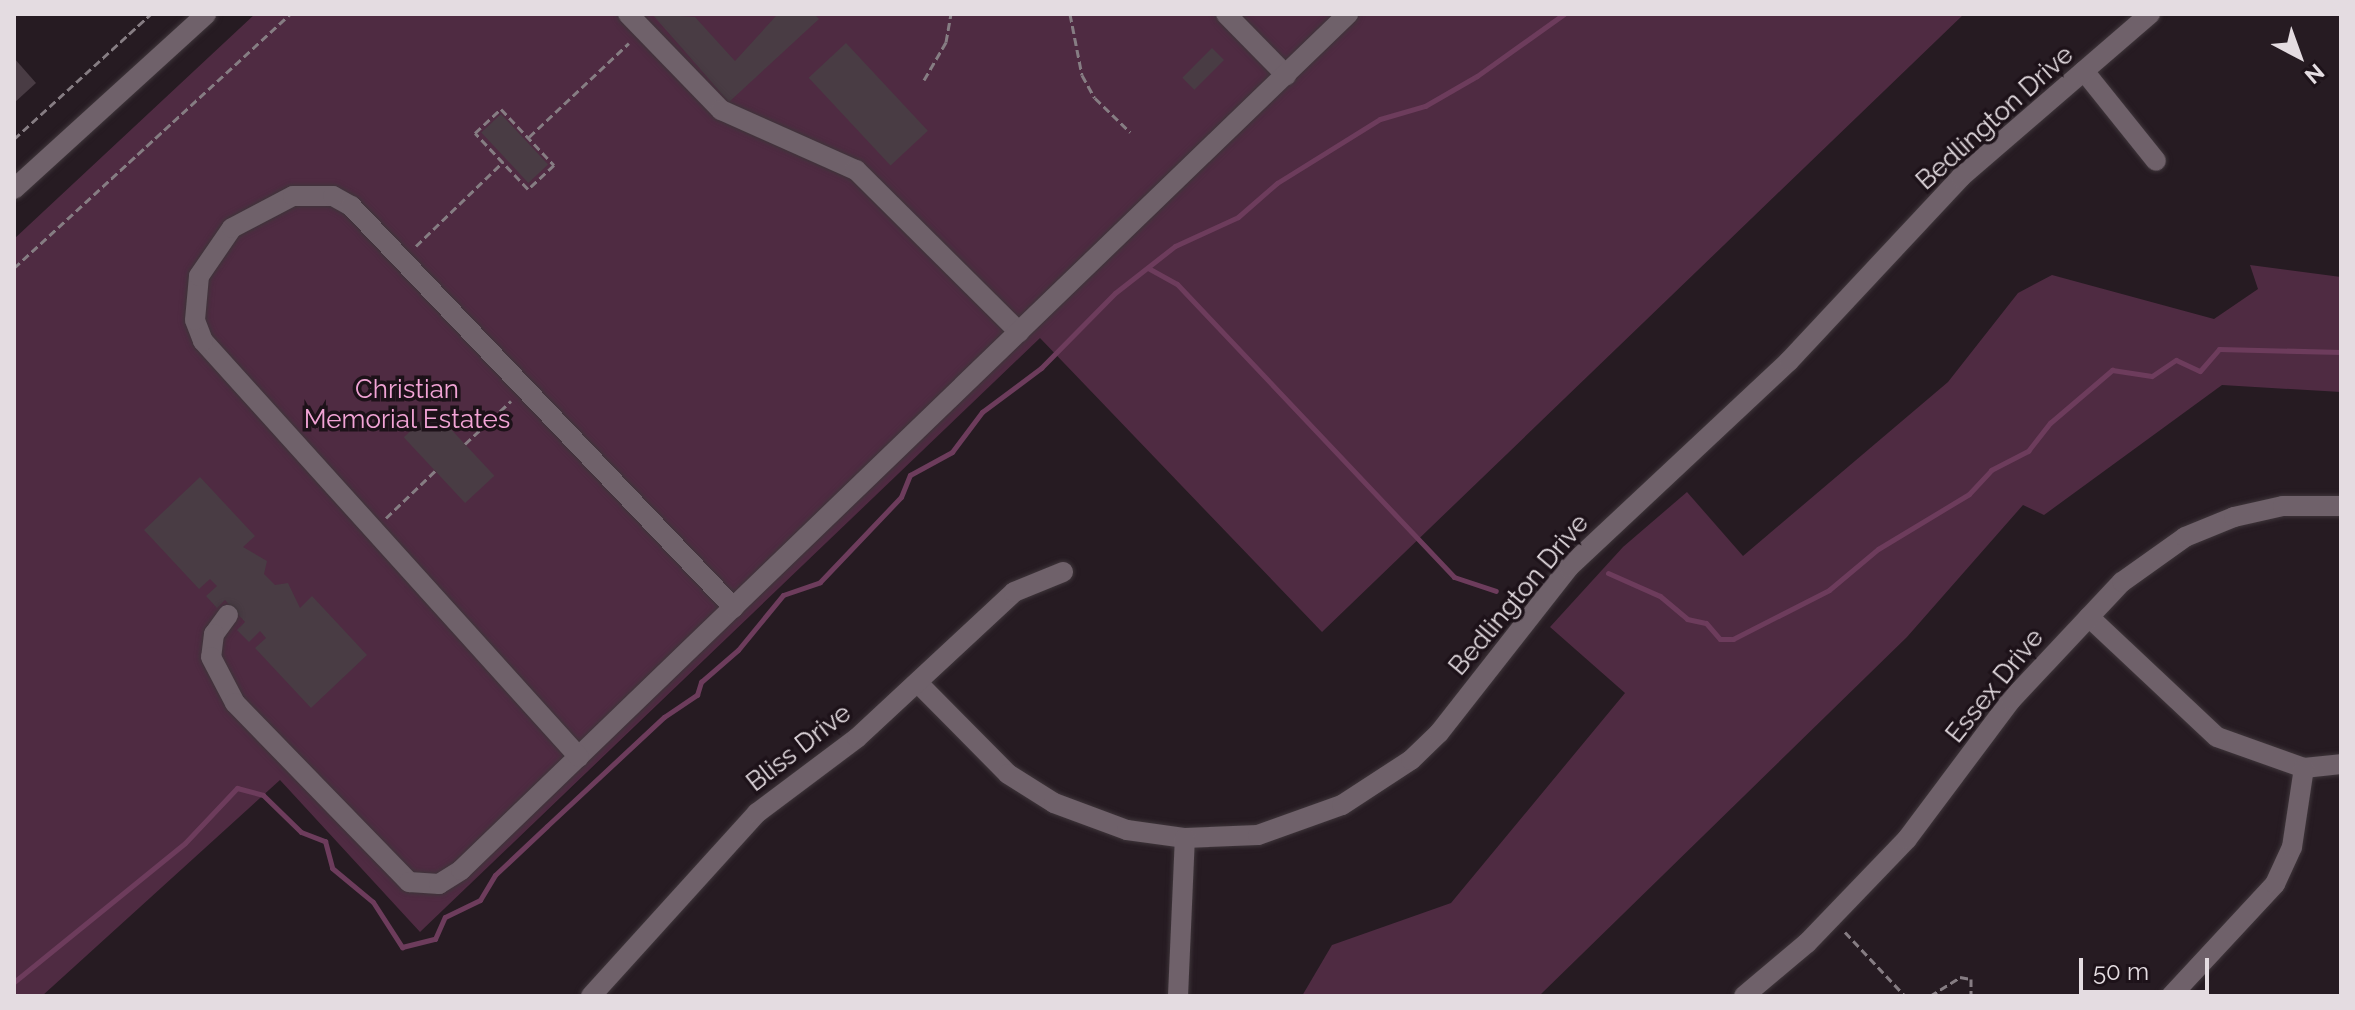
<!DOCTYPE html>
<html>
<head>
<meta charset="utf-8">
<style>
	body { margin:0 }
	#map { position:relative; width:2355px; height:1010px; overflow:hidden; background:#261b22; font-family:Raleway,sans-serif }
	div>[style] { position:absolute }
	.green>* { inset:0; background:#4f2b42 }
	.stream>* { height:5px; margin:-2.5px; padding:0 2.5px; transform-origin:2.5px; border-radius:2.5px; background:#6d3c5c }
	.building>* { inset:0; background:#493c44; transform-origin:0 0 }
	.path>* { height:3px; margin-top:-1.5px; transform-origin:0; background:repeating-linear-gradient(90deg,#867d83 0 8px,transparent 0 12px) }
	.roads { filter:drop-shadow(0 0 2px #3e353a) drop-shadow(0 0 2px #3e353a) }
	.minor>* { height:20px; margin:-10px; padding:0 10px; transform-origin:10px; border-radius:10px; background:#6f616a }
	span { translate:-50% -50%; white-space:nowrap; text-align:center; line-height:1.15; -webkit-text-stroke:7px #1d1219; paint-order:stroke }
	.street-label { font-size:26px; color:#e4dce1 }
	.park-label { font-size:26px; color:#f2a4d6 }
	.frame { position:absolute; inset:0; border:16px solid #e4dce1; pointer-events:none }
	.north { position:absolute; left:2259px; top:16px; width:80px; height:80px; -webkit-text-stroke:6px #1d1219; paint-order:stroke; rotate:139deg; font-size:22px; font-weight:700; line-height:32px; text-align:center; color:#e4dce1 }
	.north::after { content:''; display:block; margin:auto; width:28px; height:36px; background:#e4dce1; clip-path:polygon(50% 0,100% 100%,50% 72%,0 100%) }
	.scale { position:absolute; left:2079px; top:958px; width:130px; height:36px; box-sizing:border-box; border:4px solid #e4dce1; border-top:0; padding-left:10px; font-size:24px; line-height:28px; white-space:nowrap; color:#e4dce1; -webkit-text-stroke:6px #1d1219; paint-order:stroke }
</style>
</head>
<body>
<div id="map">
	<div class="green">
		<div style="clip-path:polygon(255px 14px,1964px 14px,1322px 632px,1040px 338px,420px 932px,280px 780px,42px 996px,14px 996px,14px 239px)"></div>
		<div style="clip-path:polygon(2250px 265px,2341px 277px,2341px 392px,2222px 385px,2044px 515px,2023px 505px,1907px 637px,1539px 996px,1302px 996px,1332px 945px,1451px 903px,1625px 693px,1550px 627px,1623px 547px,1687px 492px,1743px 556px,1948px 382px,2018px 293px,2052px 275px,2214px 319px,2258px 289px)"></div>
	</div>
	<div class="stream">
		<div style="left:1148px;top:268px;width:33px;rotate:29deg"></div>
		<div style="left:1177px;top:284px;width:403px;rotate:46.6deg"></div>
		<div style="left:1454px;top:577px;width:44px;rotate:18.4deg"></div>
		<div style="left:1608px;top:573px;width:57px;rotate:23.9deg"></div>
		<div style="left:1660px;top:596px;width:35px;rotate:40deg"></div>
		<div style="left:1687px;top:619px;width:19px;rotate:12deg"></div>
		<div style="left:1706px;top:623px;width:21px;rotate:49deg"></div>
		<div style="left:1720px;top:639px;width:13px"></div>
		<div style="left:1733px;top:639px;width:108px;rotate:-27deg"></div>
		<div style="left:1829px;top:590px;width:64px;rotate:-39.9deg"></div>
		<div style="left:1878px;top:549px;width:106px;rotate:-31.1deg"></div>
		<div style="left:1969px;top:494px;width:33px;rotate:-47deg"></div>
		<div style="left:1991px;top:470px;width:42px;rotate:-27.2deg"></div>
		<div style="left:2028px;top:451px;width:36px;rotate:-52deg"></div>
		<div style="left:2050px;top:423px;width:82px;rotate:-40.5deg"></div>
		<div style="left:2112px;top:370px;width:40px;rotate:8.5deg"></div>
		<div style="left:2152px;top:376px;width:29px;rotate:-34deg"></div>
		<div style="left:2176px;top:360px;width:26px;rotate:25deg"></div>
		<div style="left:2200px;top:371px;width:29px;rotate:-49deg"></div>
		<div style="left:2219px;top:349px;width:122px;rotate:1.4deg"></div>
		<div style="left:14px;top:982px;width:220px;rotate:-39.1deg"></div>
		<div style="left:185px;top:843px;width:76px;rotate:-46.6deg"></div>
		<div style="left:237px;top:788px;width:27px;rotate:15deg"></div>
		<div style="left:263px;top:795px;width:53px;rotate:44.2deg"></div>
		<div style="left:301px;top:832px;width:26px;rotate:21deg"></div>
		<div style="left:325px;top:841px;width:28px;rotate:75deg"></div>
		<div style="left:332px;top:868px;width:53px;rotate:39.7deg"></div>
		<div style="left:373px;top:902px;width:54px;rotate:57.2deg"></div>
		<div style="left:402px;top:947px;width:34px;rotate:-14deg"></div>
		<div style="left:435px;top:939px;width:24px;rotate:-66deg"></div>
		<div style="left:445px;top:917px;width:39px;rotate:-26deg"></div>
		<div style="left:480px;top:900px;width:29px;rotate:-59deg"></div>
		<div style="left:495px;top:875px;width:71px;rotate:-43.3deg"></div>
		<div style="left:547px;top:826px;width:160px;rotate:-43deg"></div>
		<div style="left:664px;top:717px;width:40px;rotate:-34deg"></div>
		<div style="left:697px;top:695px;width:14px;rotate:-73deg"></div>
		<div style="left:701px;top:682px;width:49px;rotate:-40.9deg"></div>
		<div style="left:738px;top:650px;width:71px;rotate:-50.7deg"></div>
		<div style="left:783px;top:595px;width:39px;rotate:-19deg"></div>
		<div style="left:820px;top:582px;width:117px;rotate:-46.4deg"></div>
		<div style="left:901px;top:497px;width:24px;rotate:-68deg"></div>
		<div style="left:910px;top:475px;width:48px;rotate:-28.7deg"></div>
		<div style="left:952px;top:452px;width:50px;rotate:-53.1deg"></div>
		<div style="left:982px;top:412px;width:74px;rotate:-36.7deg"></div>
		<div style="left:1041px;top:368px;width:105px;rotate:-45.4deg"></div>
		<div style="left:1115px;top:293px;width:76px;rotate:-38.1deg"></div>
		<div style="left:1175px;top:246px;width:69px;rotate:-24.7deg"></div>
		<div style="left:1238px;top:217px;width:52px;rotate:-41.1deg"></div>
		<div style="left:1277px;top:183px;width:121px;rotate:-31.9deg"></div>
		<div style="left:1380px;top:119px;width:47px;rotate:-16.1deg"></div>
		<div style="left:1425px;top:106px;width:60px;rotate:-30deg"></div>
		<div style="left:1477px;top:76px;width:107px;rotate:-35.5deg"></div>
	</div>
	<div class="building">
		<div style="clip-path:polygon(652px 14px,695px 17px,735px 61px,776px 16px,814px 14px,819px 19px,729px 102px)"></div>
		<div style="left:846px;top:43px;width:120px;height:51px;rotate:47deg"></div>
		<div style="left:1212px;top:48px;width:17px;height:42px;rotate:45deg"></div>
		<div style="clip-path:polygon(14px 58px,36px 83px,14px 103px)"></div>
		<div style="left:501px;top:114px;width:69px;height:27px;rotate:47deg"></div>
		<div style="left:433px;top:410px;width:90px;height:40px;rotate:47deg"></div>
		<div style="clip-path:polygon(200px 477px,255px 536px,243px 547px,267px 561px,264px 574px,275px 585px,288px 583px,300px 608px,312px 596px,367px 655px,311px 708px,255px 648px,266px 638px,260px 631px,249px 642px,237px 630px,245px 622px,225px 600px,217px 608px,206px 596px,217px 586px,210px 579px,199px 589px,144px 530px)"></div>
	</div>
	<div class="path">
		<div style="left:1070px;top:14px;width:62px;rotate:78.9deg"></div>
		<div style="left:1082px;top:75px;width:26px;rotate:61deg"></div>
		<div style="left:1095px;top:98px;width:49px;rotate:44.2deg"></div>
		<div style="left:924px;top:80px;width:44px;rotate:-59.9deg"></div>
		<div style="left:946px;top:42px;width:28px;rotate:-80deg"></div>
		<div style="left:501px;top:109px;width:77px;rotate:46.6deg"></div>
		<div style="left:554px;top:165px;width:35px;rotate:137deg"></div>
		<div style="left:528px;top:189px;width:77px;rotate:-133.4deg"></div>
		<div style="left:475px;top:133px;width:35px;rotate:-43deg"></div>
		<div style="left:529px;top:137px;width:137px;rotate:-43.2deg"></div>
		<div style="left:14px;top:139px;width:185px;rotate:-42.4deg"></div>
		<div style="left:416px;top:246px;width:121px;rotate:-44deg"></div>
		<div style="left:14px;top:268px;width:375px;rotate:-42.6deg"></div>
		<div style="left:465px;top:444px;width:63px;rotate:-43.1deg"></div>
		<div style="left:386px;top:518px;width:68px;rotate:-43.8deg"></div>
		<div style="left:1845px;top:932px;width:88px;rotate:46.8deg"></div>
		<div style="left:1930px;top:996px;width:36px;rotate:-32deg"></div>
		<div style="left:1960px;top:977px;width:11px;rotate:10deg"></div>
		<div style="left:1971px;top:979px;width:17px;rotate:90deg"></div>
	</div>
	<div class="roads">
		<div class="minor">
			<div style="left:628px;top:14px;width:134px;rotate:45.9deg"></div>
			<div style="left:721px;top:110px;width:148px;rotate:24deg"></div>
			<div style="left:856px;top:170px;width:230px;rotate:44.8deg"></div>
			<div style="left:1226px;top:14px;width:86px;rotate:45.5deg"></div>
			<div style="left:2084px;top:71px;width:115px;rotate:51.3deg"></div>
			<div style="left:14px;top:189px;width:260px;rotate:-42.3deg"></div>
			<div style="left:228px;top:615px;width:24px;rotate:126deg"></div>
			<div style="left:214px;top:634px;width:23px;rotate:97deg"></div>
			<div style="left:211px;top:657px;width:52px;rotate:62.4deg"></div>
			<div style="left:235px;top:703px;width:250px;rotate:45.8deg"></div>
			<div style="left:409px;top:882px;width:30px;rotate:4deg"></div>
			<div style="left:439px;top:884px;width:26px;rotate:-32deg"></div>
			<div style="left:461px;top:870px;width:1233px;rotate:-43.98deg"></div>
			<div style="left:2089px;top:617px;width:175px;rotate:43.2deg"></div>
			<div style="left:2217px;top:737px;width:92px;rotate:19.6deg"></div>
			<div style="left:2304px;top:768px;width:37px;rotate:-6deg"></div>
			<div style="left:918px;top:683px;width:128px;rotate:45.3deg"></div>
			<div style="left:1008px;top:774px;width:54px;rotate:32.2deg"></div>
			<div style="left:1054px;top:803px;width:78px;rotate:20.3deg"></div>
			<div style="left:1127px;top:830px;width:59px;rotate:7.9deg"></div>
			<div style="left:1185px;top:838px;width:73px;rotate:-2.4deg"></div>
			<div style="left:1258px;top:835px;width:89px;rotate:-19.7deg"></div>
			<div style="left:1342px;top:805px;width:82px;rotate:-33.1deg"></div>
			<div style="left:1411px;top:760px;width:39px;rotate:-44deg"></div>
			<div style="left:1439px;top:733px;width:211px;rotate:-51.9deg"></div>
			<div style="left:1569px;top:567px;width:301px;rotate:-43.1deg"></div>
			<div style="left:1789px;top:361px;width:252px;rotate:-46.9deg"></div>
			<div style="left:1961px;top:177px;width:250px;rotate:-40.8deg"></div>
			<div style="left:579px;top:757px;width:561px;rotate:-132.11deg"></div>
			<div style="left:203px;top:341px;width:22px;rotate:-111deg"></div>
			<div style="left:195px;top:320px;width:44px;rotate:-84.8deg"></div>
			<div style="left:199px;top:276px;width:58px;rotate:-55.5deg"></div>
			<div style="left:232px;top:228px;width:69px;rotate:-27.7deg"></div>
			<div style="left:293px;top:196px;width:40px"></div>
			<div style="left:333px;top:196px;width:21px;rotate:29deg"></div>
			<div style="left:351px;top:206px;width:555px;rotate:46.39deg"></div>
			<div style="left:591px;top:996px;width:247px;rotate:-47.8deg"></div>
			<div style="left:757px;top:813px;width:125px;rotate:-36.9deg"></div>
			<div style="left:857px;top:738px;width:214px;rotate:-42.9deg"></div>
			<div style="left:1014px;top:592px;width:53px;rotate:-22.2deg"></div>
			<div style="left:1178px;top:996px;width:158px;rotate:-87.5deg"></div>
			<div style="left:1744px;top:996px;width:82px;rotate:-40.1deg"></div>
			<div style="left:1807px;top:943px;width:144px;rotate:-46.1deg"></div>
			<div style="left:1907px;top:839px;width:174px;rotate:-53.2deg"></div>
			<div style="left:2011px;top:700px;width:162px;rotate:-46.8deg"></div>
			<div style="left:2122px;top:582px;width:77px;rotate:-35.5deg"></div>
			<div style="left:2185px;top:537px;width:53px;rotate:-22.2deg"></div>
			<div style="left:2234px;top:517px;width:50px;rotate:-12.7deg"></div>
			<div style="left:2283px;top:506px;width:58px"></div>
			<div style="left:2171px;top:996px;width:153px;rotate:-47.1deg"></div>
			<div style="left:2275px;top:884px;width:41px;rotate:-65.3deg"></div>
			<div style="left:2292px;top:847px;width:80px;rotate:-81.4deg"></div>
		</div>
	</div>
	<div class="street-label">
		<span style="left:1995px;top:118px;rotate:-42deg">Bedlington Drive</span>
		<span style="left:1519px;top:595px;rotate:-50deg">Bedlington Drive</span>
		<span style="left:1995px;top:686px;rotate:-51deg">Essex Drive</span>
		<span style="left:799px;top:748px;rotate:-38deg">Bliss Drive</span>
	</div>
	<div class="park-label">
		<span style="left:407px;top:405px">Christian<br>Memorial Estates</span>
	</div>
	<div class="frame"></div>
	<div class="north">N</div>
	<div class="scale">50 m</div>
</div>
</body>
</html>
